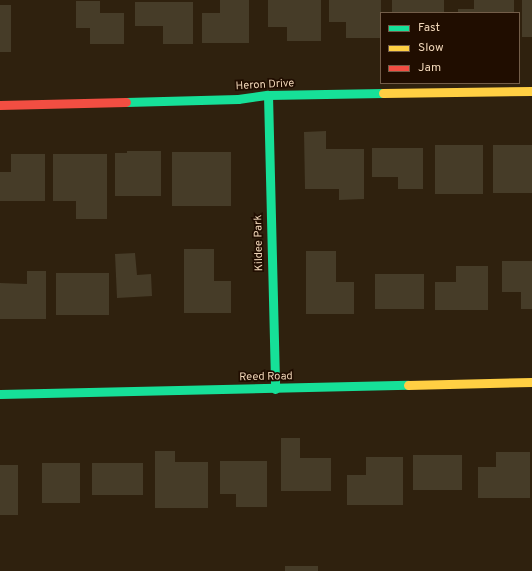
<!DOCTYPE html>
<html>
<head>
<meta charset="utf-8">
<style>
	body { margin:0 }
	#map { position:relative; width:532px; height:571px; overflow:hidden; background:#2f210e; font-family:Overpass,sans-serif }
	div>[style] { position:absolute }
	.building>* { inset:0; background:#463c28; transform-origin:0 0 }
	.fast>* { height:9px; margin:-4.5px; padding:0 4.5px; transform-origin:4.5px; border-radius:4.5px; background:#16e098 }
	.slow>* { height:9px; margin:-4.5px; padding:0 4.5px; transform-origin:4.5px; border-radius:4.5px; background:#ffcf43 }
	.jam>* { height:9px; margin:-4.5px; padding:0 4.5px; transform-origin:4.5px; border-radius:4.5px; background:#f24e42 }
	span { translate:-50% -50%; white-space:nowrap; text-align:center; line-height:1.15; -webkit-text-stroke:3.5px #200d00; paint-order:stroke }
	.street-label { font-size:11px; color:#efd5b7 }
	.legend { position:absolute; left:380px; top:12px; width:140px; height:72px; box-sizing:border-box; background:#200d00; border:1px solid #735d49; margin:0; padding:5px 7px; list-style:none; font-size:12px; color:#efd5b7 }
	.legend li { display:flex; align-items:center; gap:8px; height:20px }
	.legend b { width:20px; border:1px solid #735d49 }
</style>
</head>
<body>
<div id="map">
	<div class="building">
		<div style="clip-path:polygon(220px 0,249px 0,249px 43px,202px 43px,202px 13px,220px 13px)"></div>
		<div style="clip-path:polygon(268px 0,321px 0,321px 41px,287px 41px,287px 27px,268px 27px)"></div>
		<div style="clip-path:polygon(329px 0,381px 0,381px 38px,346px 38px,346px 22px,329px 22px)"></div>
		<div style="left:392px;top:0;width:52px;height:13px"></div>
		<div style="clip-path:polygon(474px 0,514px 0,514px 13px,458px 13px,458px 9px,474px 9px)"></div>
		<div style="left:522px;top:0;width:10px;height:37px"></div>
		<div style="clip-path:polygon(76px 1px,100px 1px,100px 13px,124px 13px,124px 44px,90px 44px,90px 28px,76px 28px)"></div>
		<div style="clip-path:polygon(135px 2px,193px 2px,193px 44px,163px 44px,163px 26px,135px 26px)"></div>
		<div style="left:0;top:5px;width:11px;height:47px"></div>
		<div style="clip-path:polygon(326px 131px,326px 149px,364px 149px,364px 199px,339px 200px,339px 189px,305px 189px,304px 132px)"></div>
		<div style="left:435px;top:145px;width:48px;height:49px"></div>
		<div style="left:493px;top:145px;width:39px;height:48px"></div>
		<div style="clip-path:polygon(372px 148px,423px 148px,423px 189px,398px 189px,398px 177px,372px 177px)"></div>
		<div style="clip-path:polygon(127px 151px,161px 151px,161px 196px,115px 196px,115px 153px,127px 153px)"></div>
		<div style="left:172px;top:152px;width:59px;height:54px"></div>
		<div style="clip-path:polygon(11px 154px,45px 154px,45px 201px,0 201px,0 172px,11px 172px)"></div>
		<div style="clip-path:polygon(53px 154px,107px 154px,107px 219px,76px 219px,76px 201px,53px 201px)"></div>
		<div style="clip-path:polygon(184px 249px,214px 249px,214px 281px,231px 281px,231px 313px,184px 313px)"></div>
		<div style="clip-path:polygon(306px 251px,336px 251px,336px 282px,354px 282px,354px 314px,306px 314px)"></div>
		<div style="clip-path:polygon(135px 253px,137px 275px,151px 274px,152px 296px,117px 298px,115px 254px)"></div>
		<div style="clip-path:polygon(502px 261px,532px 261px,532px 309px,521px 309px,521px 292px,502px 292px)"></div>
		<div style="clip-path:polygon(456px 266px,488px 266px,488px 310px,435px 310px,435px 282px,456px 282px)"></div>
		<div style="clip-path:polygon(27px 271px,46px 271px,46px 319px,0 319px,0 283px,27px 284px)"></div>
		<div style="left:56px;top:273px;width:53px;height:42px"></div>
		<div style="left:375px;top:274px;width:49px;height:35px"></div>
		<div style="clip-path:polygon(281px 438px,300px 438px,300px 458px,331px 458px,331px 491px,281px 491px)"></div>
		<div style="clip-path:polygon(155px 451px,175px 451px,175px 462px,208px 462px,208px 508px,155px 508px)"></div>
		<div style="clip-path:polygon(496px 452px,530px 452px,530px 498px,478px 498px,478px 467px,496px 467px)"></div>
		<div style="left:413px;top:455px;width:49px;height:35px"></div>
		<div style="clip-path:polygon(366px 457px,403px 457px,403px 505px,347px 505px,347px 475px,366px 475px)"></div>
		<div style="clip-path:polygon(220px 461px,267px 461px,267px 507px,236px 507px,236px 494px,220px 494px)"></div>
		<div style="left:42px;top:463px;width:38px;height:40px"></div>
		<div style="left:92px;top:463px;width:51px;height:32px"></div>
		<div style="left:0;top:465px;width:18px;height:50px"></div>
		<div style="left:285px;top:566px;width:33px;height:5px"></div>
	</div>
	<div class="fast">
		<div style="left:268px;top:95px;width:294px;rotate:88.6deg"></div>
		<div style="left:126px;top:102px;width:112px;rotate:-1.5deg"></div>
		<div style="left:238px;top:99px;width:30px;rotate:-8deg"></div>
		<div style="left:268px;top:95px;width:115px;rotate:-1deg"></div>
		<div style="left:0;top:394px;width:408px;rotate:-1.3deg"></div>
	</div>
	<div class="slow">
		<div style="left:383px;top:93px;width:149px;rotate:-0.8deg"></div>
		<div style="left:408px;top:385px;width:124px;rotate:-1.4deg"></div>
	</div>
	<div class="jam">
		<div style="left:0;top:105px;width:126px;rotate:-1.4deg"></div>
	</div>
	<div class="street-label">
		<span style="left:265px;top:85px;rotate:-3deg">Heron Drive</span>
		<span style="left:259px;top:243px;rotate:-91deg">Kildee Park</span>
		<span style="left:266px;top:377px;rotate:-1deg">Reed Road</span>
	</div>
	<ul class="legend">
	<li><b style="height:5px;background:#16e098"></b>Fast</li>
	<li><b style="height:5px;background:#ffcf43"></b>Slow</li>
	<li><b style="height:5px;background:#f24e42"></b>Jam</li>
	</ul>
</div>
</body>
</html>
